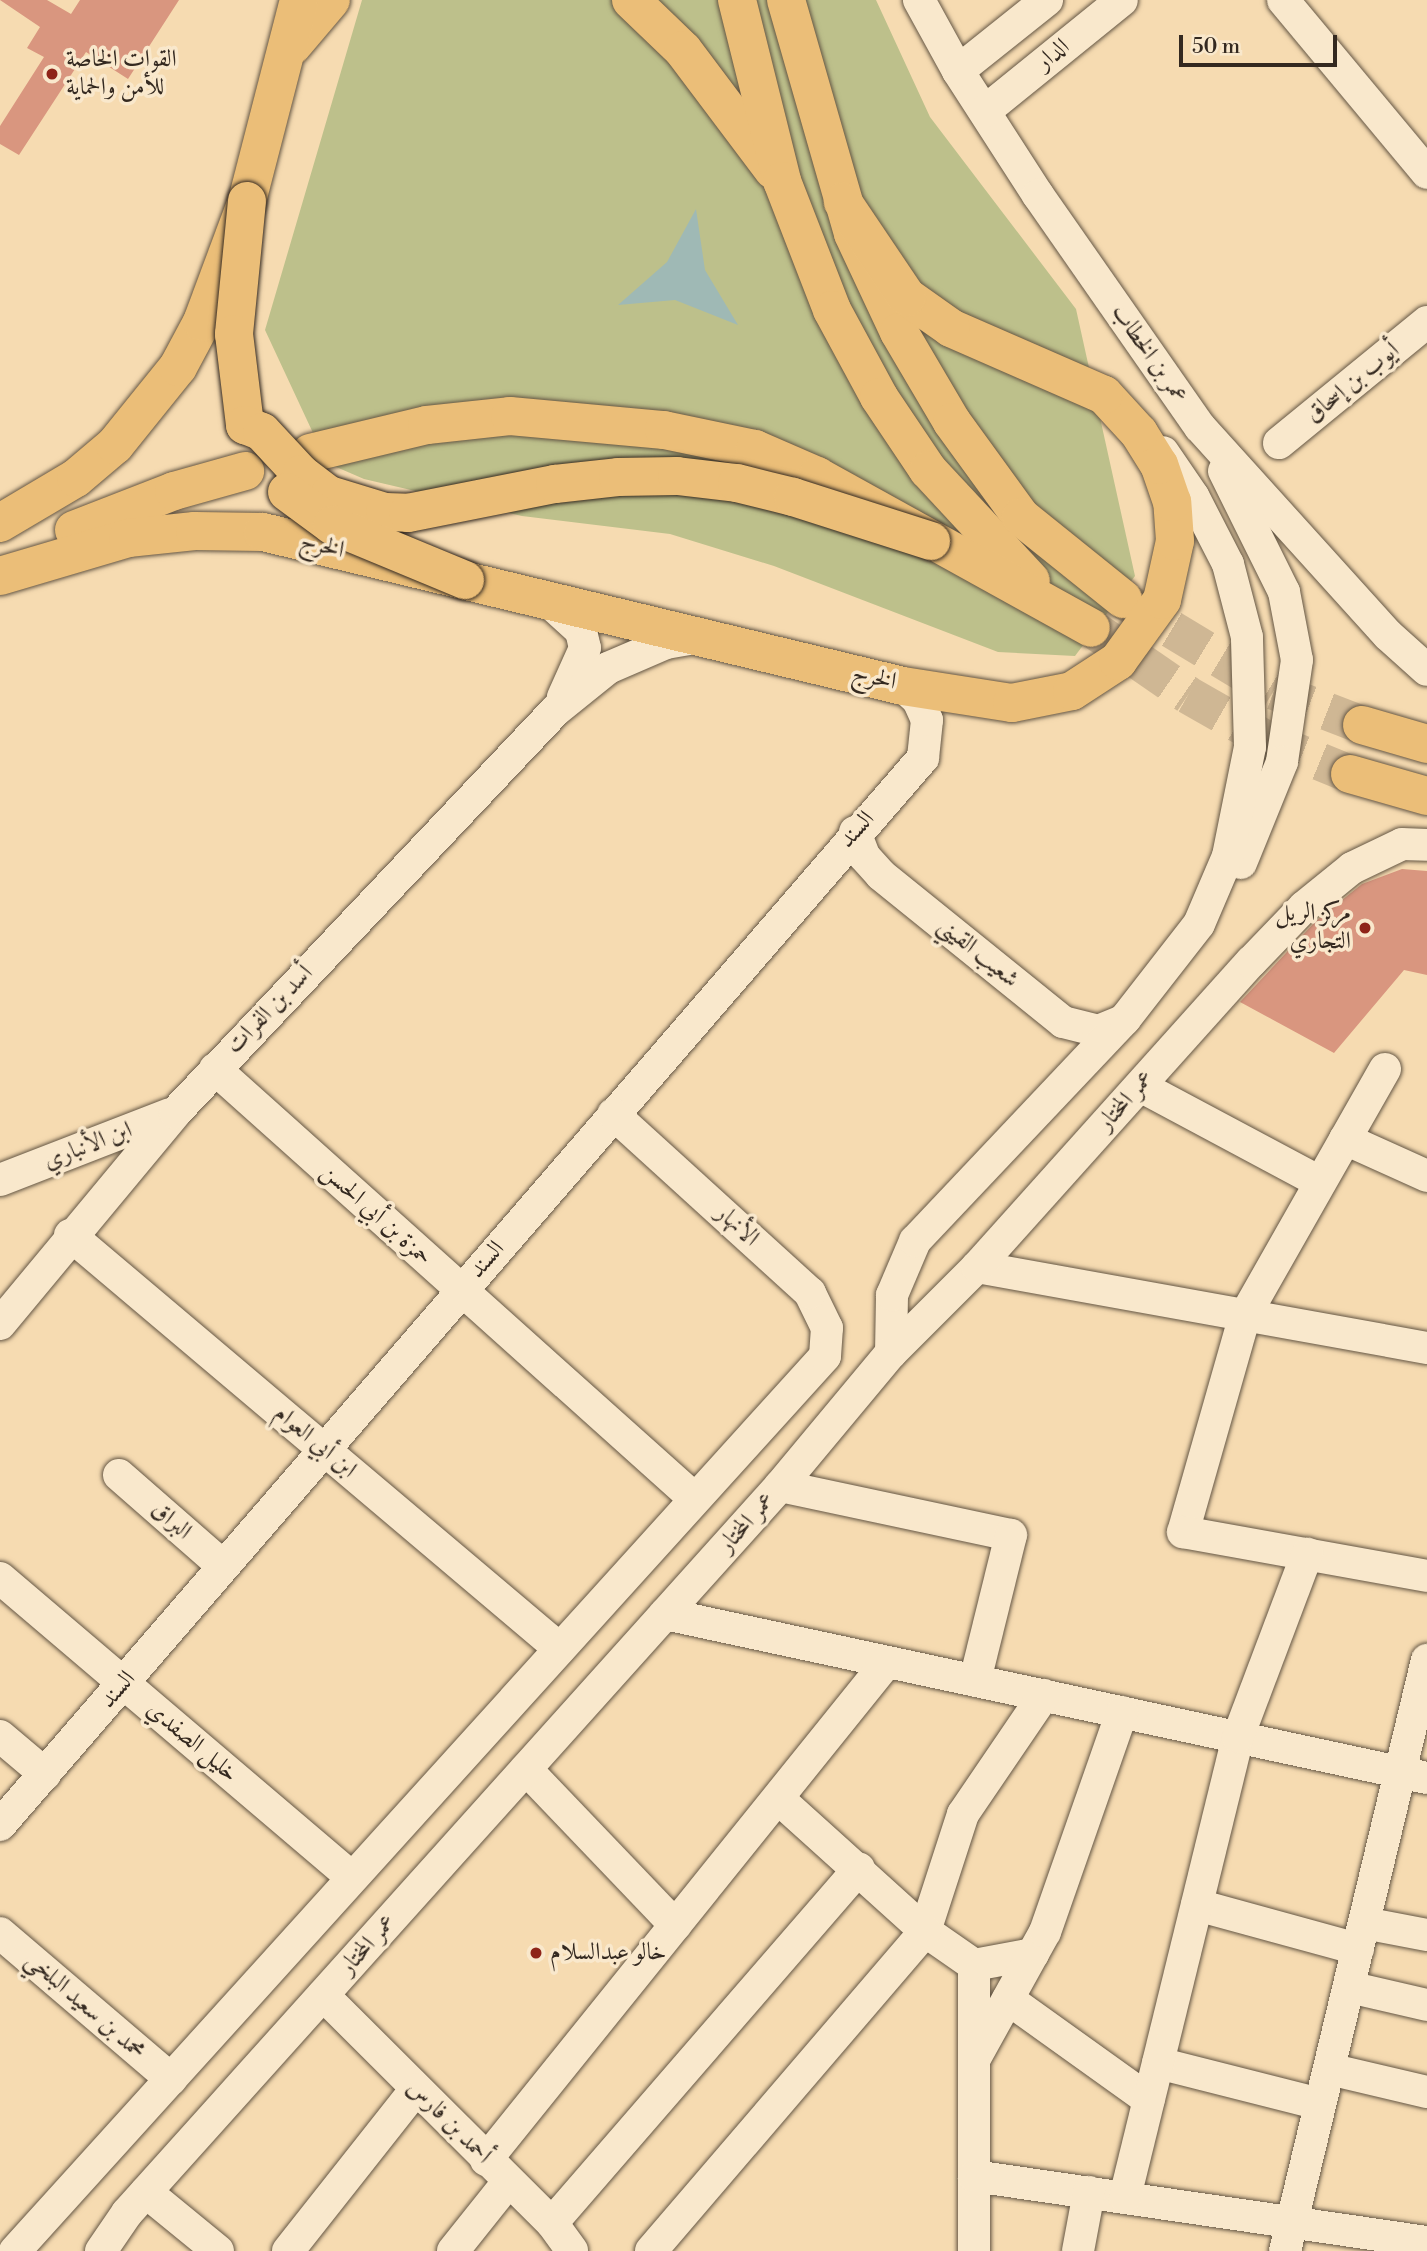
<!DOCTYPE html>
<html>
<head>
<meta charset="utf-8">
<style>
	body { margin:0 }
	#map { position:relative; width:1427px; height:2251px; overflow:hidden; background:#f6dbb1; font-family:"Libre Bodoni",Amiri,serif }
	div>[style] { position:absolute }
	.green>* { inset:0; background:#bdc08b }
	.water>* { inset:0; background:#9fb9b5 }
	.building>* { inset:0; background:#d9967f }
	.major-tunnel>* { height:38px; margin-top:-19px; transform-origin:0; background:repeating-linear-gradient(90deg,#cfb794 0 38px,transparent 0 57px) }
	.roads { filter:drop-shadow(0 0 2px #645644) drop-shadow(0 0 2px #645644) }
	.minor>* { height:32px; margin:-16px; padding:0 16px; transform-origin:16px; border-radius:16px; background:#f9e8cc }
	.major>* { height:38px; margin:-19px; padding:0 19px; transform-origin:19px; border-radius:19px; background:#ebbe78 }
	.bridges { filter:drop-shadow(0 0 2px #342920) drop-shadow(0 0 2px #342920) }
	.major-bridge>* { height:38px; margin:-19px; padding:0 19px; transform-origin:19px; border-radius:19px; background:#ebbe78 }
	.dots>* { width:19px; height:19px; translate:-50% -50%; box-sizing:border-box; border:4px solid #f9e8cc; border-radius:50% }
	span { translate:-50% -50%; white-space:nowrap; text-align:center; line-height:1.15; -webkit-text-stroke:7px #f9e8cc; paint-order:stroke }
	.street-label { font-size:24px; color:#342920 }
	.poi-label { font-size:24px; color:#342920 }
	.left { translate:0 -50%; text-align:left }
	.right { translate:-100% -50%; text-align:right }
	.scale { position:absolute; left:1179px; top:35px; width:158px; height:32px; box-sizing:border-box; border:4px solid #342920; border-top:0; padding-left:9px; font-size:21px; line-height:24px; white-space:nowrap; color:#342920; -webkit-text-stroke:5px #f9e8cc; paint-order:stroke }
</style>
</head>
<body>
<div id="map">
	<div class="green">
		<div style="clip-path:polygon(362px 0,876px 0,930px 117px,1076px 309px,1135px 576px,1075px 656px,998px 652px,774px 566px,670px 534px,522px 516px,364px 479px,327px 463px,265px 330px)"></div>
	</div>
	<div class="water">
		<div style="clip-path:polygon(696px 209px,705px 270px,738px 325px,675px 300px,618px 305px,667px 262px)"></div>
	</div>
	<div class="building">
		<div style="clip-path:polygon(0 0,47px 0,71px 14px,80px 0,179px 0,128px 79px,86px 52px,19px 155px,0 144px,0 126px,44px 57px,27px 48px,40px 27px)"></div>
		<div style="clip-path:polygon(1402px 869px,1427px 871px,1427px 975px,1404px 970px,1334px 1053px,1240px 1002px,1316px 921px,1362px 884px)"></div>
	</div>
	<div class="major-tunnel">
		<div style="left:1123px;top:600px;width:176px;rotate:31.1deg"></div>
		<div style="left:1274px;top:691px;width:94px;rotate:21.1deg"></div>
		<div style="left:1091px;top:628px;width:118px;rotate:34.6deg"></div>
		<div style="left:1188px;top:695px;width:91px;rotate:29.7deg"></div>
		<div style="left:1267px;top:740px;width:90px;rotate:22.3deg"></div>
	</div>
	<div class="roads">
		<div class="minor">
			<div style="left:919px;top:0;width:81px;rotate:61.2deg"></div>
			<div style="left:958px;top:71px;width:148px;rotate:57.2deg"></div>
			<div style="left:1038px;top:195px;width:283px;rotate:55.1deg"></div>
			<div style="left:1200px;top:427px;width:280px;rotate:47.9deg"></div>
			<div style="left:1388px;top:635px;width:52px;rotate:41.9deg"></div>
			<div style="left:1283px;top:0;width:225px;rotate:50.2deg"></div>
			<div style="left:958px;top:71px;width:114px;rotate:-38.6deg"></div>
			<div style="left:985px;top:111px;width:176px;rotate:-39deg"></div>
			<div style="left:1279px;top:443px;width:191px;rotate:-39.3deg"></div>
			<div style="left:1224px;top:471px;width:135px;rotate:63.6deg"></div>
			<div style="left:1284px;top:592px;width:69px;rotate:79.2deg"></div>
			<div style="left:1297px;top:660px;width:103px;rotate:98.4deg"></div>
			<div style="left:1282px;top:762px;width:109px;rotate:112.1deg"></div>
			<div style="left:548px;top:601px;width:45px;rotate:42.3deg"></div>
			<div style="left:581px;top:631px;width:17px;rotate:77deg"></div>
			<div style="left:585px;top:648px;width:54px;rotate:114.2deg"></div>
			<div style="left:855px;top:832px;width:26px;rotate:69deg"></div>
			<div style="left:864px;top:856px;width:25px;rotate:48deg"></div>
			<div style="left:881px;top:875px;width:234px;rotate:38.9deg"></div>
			<div style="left:1063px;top:1022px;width:36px;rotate:14deg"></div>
			<div style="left:1098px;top:1031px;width:27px;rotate:-22deg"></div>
			<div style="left:215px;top:1069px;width:644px;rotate:41.86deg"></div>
			<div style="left:1385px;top:1069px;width:283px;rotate:119.6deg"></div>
			<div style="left:1245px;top:1315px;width:226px;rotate:105.9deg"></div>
			<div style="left:1183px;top:1532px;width:248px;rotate:10.2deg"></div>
			<div style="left:1140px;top:1086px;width:204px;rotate:28.1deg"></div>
			<div style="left:1345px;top:1139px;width:90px;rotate:24.3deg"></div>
			<div style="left:0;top:1180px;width:182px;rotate:-21.2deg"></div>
			<div style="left:70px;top:1235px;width:641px;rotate:40.19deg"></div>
			<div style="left:977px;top:1267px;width:457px;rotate:10.2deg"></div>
			<div style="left:0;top:1324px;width:274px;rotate:-50.3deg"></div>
			<div style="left:175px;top:1113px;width:555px;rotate:-46.61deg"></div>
			<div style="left:556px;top:710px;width:67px;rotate:-38.9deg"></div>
			<div style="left:608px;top:668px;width:63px;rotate:-23.3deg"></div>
			<div style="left:666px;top:643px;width:35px;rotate:-10deg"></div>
			<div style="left:891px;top:1353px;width:58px;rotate:-89deg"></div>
			<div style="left:892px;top:1295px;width:59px;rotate:-66.9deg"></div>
			<div style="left:915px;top:1241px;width:306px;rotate:-46.6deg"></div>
			<div style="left:1125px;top:1019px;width:120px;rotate:-52.1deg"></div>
			<div style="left:1199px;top:924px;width:74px;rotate:-66.9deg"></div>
			<div style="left:1228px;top:856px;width:111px;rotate:-78.6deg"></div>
			<div style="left:1250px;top:747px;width:110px;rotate:-91.6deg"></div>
			<div style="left:1247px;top:637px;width:75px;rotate:-104.6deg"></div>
			<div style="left:1228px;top:564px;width:76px;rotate:-117.2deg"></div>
			<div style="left:1193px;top:496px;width:53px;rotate:-124.3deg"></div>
			<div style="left:119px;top:1475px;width:138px;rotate:41.2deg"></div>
			<div style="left:780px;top:1486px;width:236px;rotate:12deg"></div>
			<div style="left:1011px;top:1535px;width:150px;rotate:103.9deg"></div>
			<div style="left:0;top:1578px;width:462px;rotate:40.4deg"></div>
			<div style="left:665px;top:1614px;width:779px;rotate:12.15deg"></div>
			<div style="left:0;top:1736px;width:59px;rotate:40.2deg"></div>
			<div style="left:526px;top:1769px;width:216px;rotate:46.3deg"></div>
			<div style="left:0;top:1825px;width:1411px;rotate:-49.14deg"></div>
			<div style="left:923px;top:758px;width:38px;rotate:-84deg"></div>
			<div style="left:927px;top:720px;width:22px;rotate:-114deg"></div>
			<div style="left:918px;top:700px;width:21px;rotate:-137deg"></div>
			<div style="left:1197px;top:1905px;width:167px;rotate:15.3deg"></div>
			<div style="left:1364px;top:1923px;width:64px;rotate:10.8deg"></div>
			<div style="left:0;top:1933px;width:225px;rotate:40.5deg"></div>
			<div style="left:1033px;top:1954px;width:60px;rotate:169.4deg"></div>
			<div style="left:974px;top:1965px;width:60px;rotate:-145.2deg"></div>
			<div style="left:925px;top:1931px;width:123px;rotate:-72deg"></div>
			<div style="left:963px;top:1814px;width:144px;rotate:-55.8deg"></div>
			<div style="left:974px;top:1965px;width:286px;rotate:90deg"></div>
			<div style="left:1349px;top:1987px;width:80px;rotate:13deg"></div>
			<div style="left:323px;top:1995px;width:323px;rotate:44.9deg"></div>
			<div style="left:552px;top:2223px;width:34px;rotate:54deg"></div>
			<div style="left:1008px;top:1999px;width:173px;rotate:35.6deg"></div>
			<div style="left:974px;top:2060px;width:146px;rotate:-61deg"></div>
			<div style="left:1045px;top:1932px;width:233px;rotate:-70.7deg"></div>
			<div style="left:1158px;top:2063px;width:167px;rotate:14.2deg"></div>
			<div style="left:1329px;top:2069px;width:101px;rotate:13.2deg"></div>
			<div style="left:486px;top:2160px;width:639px;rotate:-51.16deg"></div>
			<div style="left:974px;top:2176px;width:458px;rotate:8.3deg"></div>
			<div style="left:146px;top:2192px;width:93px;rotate:39.3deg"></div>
			<div style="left:1125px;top:2197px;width:474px;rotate:-76.2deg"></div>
			<div style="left:1238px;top:1737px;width:196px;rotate:-69.3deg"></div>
			<div style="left:552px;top:2223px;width:469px;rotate:-49.1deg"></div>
			<div style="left:15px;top:2251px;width:1207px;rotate:-47.85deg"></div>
			<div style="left:825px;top:1356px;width:28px;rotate:-86deg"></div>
			<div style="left:827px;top:1328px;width:39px;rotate:-116deg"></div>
			<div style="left:810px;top:1293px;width:266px;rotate:-137.7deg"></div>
			<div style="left:101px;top:2251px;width:46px;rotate:-55.6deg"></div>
			<div style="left:127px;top:2213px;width:977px;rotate:-48.07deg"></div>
			<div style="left:780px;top:1486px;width:173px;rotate:-50.2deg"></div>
			<div style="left:891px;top:1353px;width:122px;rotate:-45deg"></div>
			<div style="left:977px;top:1267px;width:410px;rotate:-48.1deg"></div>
			<div style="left:1251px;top:962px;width:76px;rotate:-46.1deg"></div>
			<div style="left:1304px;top:907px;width:62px;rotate:-39.1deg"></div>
			<div style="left:1352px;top:868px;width:55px;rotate:-25.6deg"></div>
			<div style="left:1402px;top:844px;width:25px;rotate:2deg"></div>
			<div style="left:288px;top:2251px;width:206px;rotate:-51.7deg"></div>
			<div style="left:453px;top:2251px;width:88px;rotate:-51.4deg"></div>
			<div style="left:651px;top:2251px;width:421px;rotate:-49.4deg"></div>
			<div style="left:925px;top:1931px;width:198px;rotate:-137.9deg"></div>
			<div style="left:1078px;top:2251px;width:60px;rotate:-79.4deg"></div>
			<div style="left:1285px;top:2251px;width:608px;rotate:-76.49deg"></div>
		</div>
		<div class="major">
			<div style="left:631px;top:0;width:72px;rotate:43.9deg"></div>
			<div style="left:683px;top:50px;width:150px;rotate:53.1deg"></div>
			<div style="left:737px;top:0;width:187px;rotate:76deg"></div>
			<div style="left:782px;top:181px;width:138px;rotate:68.8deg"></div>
			<div style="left:832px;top:310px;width:99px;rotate:61.6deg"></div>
			<div style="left:879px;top:397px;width:88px;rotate:56.1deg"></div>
			<div style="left:928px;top:470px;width:151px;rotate:47.1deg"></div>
			<div style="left:786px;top:0;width:243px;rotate:74deg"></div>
			<div style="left:853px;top:234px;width:108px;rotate:64.9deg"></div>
			<div style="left:899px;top:332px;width:104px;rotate:59.5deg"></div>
			<div style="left:952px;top:422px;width:117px;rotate:54deg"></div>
			<div style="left:1021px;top:517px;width:131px;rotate:38.8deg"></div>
			<div style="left:292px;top:46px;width:60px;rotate:-49.7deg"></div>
			<div style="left:310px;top:453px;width:120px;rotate:-13.5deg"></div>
			<div style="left:427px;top:425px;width:83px;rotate:-6.2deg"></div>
			<div style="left:510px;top:416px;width:155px;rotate:5.2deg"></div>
			<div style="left:664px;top:430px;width:93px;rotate:11.8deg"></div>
			<div style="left:755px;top:449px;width:68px;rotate:23.5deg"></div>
			<div style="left:817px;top:476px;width:313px;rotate:29deg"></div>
			<div style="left:0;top:523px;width:88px;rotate:-30.6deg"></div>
			<div style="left:76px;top:478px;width:51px;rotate:-40.2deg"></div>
			<div style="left:115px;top:445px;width:100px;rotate:-51.1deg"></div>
			<div style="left:178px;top:367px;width:51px;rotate:-61.9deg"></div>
			<div style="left:202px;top:322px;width:129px;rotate:-69.6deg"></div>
			<div style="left:247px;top:201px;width:208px;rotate:-75.5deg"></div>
			<div style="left:74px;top:530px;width:107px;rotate:-21.3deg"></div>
			<div style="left:174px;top:491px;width:74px;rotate:-15.7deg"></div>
			<div style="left:0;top:576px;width:134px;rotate:-16.5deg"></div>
			<div style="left:128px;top:538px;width:67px;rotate:-6deg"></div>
			<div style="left:195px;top:531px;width:68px;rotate:0.8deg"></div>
			<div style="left:263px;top:532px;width:658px;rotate:13.53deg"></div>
			<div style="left:903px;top:686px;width:110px;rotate:8.9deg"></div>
			<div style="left:1012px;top:703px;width:61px;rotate:-11.3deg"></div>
			<div style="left:1072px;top:691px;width:55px;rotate:-33.1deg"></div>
			<div style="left:1118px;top:661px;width:75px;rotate:-54.2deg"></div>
			<div style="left:1162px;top:600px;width:60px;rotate:-77.6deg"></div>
			<div style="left:1175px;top:541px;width:39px;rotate:-94deg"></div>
			<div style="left:1172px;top:502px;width:39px;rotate:-109deg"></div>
			<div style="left:1159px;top:465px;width:38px;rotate:-122deg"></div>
			<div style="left:1139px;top:433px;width:52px;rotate:-132.6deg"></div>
			<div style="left:1104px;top:395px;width:167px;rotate:-156.4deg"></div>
			<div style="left:951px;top:328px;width:54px;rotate:-144.8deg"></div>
			<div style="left:907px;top:297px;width:115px;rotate:-124deg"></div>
			<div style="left:1362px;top:725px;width:68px;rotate:16.3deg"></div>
			<div style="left:1350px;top:774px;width:80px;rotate:15.9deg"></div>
		</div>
	</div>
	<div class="bridges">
		<div class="major-bridge">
			<div style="left:247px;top:201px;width:134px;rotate:95.6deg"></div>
			<div style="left:234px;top:334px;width:92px;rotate:83.1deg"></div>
			<div style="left:245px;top:425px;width:18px;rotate:22deg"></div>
			<div style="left:262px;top:432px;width:57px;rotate:47.1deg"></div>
			<div style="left:301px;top:474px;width:35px;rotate:37deg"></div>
			<div style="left:329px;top:495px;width:59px;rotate:16.9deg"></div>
			<div style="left:385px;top:512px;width:23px;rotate:2deg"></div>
			<div style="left:408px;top:513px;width:150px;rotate:-11.2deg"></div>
			<div style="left:555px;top:484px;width:63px;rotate:-6.3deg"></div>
			<div style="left:618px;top:477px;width:59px;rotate:-1deg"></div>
			<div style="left:677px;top:476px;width:60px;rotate:6.7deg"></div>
			<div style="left:737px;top:483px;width:58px;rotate:14deg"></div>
			<div style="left:793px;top:497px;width:145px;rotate:17.7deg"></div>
			<div style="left:287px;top:492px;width:56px;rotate:36.3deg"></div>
			<div style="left:332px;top:525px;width:144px;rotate:22.5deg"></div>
		</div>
	</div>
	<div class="dots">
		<div style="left:52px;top:74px;background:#8f2418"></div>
		<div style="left:1365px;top:928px;background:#8f2418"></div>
		<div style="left:536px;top:1953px;background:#8f2418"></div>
	</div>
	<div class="street-label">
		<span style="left:1053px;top:55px;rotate:-39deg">الدار</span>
		<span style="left:1149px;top:354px;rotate:55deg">عمر بن الخطاب</span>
		<span style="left:1353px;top:383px;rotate:-39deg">أيوب بن إسحاق</span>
		<span style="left:322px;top:546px;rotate:14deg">الخرج</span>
		<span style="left:874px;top:678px;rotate:13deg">الخرج</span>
		<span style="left:857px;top:830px;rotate:-48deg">السند</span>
		<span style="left:978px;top:953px;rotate:39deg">شعيب القيني</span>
		<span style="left:270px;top:1010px;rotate:-46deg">أسد بن الفرات</span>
		<span style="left:1126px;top:1101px;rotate:-48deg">عمر المختار</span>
		<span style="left:88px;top:1146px;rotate:-21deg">ابن الأنباري</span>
		<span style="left:376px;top:1215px;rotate:42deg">حمزة بن أبي الحسن</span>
		<span style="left:737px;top:1226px;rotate:42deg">الأنهار</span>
		<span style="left:487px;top:1260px;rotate:-49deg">السند</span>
		<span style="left:315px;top:1442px;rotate:40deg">ابن أبي العوام</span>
		<span style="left:171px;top:1521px;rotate:41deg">البراق</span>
		<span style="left:747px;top:1523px;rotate:-48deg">عمر المختار</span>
		<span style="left:118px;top:1690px;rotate:-49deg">السند</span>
		<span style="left:192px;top:1742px;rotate:40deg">خليل الصفدي</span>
		<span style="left:368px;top:1945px;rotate:-48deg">عمر المختار</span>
		<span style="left:85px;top:2006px;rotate:41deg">محمد بن سعيد البلخي</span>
		<span style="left:449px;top:2122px;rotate:45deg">أحمد بن فارس</span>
	</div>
	<div class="poi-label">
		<span class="left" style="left:66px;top:74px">القوات الخاصة<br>للأمن والحماية</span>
		<span class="right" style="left:1351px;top:928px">مركز الريل<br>التجاري</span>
		<span class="left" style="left:550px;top:1953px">خالو عبدالسلام</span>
	</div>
	<div class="scale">50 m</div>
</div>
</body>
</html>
